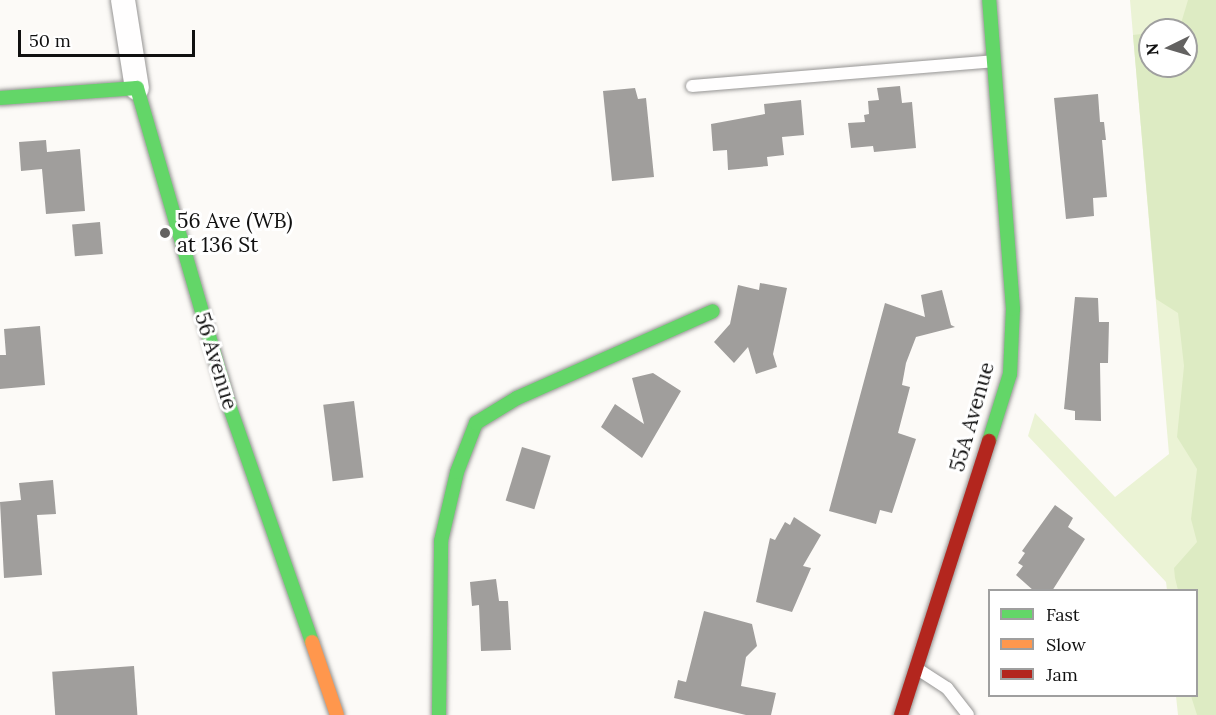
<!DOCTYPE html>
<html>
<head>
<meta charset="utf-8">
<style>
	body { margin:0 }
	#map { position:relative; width:1216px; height:715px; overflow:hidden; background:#fcfaf7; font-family:Lora,serif }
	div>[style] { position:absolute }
	.green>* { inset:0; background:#ebf3d5 }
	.forest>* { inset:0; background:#ddebc3 }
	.building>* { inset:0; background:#a09e9c; transform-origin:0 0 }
	.roads { filter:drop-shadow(0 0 2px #969594) drop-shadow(0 0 2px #969594) }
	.lane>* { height:12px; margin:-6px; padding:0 6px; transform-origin:6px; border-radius:6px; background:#fffefe }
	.street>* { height:24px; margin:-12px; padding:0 12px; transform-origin:12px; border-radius:12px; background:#fffefe }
	.fast>* { height:14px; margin:-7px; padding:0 7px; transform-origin:7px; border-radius:7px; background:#63d668 }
	.slow>* { height:14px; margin:-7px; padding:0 7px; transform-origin:7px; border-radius:7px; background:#ff974d }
	.jam>* { height:14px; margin:-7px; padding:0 7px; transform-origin:7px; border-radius:7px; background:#b3261e }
	.dots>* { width:16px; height:16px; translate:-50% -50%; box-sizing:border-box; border:3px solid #fff; border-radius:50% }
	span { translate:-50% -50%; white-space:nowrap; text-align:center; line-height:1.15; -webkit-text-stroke:6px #fff; paint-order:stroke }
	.poi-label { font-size:21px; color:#101010 }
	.left { translate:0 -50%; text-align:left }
	.street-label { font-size:21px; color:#101010 }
	.legend { position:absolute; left:988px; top:589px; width:210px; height:108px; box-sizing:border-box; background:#fff; border:2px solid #9f9f9f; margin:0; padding:8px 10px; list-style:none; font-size:18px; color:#101010 }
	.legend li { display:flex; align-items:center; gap:12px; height:30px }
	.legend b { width:30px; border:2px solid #9f9f9f }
	.north { position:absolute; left:1138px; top:18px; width:60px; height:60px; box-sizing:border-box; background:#fff; border:2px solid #9f9f9f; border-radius:50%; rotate:265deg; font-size:16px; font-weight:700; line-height:24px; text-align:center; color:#101010 }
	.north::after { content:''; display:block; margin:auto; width:21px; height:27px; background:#636261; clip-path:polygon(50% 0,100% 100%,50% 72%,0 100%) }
	.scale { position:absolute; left:18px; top:30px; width:177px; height:27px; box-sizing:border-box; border:3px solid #101010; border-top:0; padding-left:8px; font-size:18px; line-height:21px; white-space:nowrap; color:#101010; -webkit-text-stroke:4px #fff; paint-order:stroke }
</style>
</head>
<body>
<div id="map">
	<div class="green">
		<div style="clip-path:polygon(evenodd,1130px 0,1216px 0,1216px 715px,1178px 715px,1176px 696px,1196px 696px,1196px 590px,1167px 590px,1166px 582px,1028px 436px,1035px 413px,1115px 497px,1169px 454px,1130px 0,1150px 30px,1186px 30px,1186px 66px,1150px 66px,1150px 30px)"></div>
	</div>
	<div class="forest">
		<div style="clip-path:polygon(1188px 0,1216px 0,1216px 715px,1197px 715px,1191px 696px,1196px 696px,1196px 590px,1178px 590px,1175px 578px,1174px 568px,1197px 542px,1191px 519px,1197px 469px,1177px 437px,1184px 366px,1178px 313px,1156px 299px,1133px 35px,1150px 33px,1150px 66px,1186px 66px,1186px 30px,1179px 30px)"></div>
	</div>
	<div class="building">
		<div style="clip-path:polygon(900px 86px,902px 103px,912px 102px,916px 148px,874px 152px,873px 146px,851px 148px,848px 123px,865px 122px,864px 115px,869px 114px,868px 101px,879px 100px,877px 88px)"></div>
		<div style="clip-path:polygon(635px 88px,638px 99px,646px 98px,654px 177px,612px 181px,603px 91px)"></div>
		<div style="clip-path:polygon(1098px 94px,1100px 122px,1104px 122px,1106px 140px,1102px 140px,1107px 197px,1093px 198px,1094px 216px,1066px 219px,1054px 98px)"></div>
		<div style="clip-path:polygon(801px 100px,804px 135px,782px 137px,784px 155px,767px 157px,768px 166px,728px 170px,727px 150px,713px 151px,711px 124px,765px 114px,764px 104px)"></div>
		<div style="clip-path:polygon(46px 140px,47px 152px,80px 149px,85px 211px,46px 214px,42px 169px,21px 171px,19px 142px)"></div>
		<div style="left:100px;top:222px;width:32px;height:28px;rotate:85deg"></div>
		<div style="clip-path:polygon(760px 283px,787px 288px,773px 354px,777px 367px,756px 374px,748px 347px,734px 363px,714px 342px,730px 324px,738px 285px,759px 290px)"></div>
		<div style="clip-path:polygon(942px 290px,951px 325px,955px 327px,916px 337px,906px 363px,902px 385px,910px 387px,898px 433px,916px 439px,892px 513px,880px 510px,876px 524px,829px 511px,885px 303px,925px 317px,921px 295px)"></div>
		<div style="clip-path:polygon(1075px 297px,1098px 298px,1099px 322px,1109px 322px,1108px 363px,1100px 363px,1101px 421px,1075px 420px,1075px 411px,1064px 409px)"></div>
		<div style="clip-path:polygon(40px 326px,45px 385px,0 389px,0 355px,6px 355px,4px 329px)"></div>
		<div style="clip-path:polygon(653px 373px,681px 391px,642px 458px,601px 427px,615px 404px,644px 424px,632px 378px)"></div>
		<div style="left:354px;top:401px;width:77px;height:31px;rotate:83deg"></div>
		<div style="left:522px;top:447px;width:30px;height:56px;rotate:17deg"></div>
		<div style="clip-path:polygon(53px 480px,56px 514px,37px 515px,42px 575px,4px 578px,0 502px,21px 500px,19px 483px)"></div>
		<div style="clip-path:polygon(1055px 505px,1073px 518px,1068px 527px,1085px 539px,1052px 591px,1034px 591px,1016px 575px,1023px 566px,1018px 563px,1025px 553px,1022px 551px)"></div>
		<div style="clip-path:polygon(794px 517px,821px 535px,803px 566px,811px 568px,792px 612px,756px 602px,770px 538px,775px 540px,785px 522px,790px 525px)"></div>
		<div style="clip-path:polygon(496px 579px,499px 601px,508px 601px,511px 650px,481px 651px,479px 605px,472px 606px,470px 582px)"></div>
		<div style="clip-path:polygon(704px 611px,752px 624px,757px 646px,746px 657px,741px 686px,776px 693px,771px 715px,746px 715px,674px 698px,678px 680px,686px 682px)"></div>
		<div style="left:134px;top:666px;width:49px;height:82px;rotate:86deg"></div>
	</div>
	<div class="roads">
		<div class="lane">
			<div style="left:692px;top:86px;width:302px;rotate:-4.7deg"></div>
			<div style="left:916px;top:668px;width:37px;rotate:33deg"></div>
			<div style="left:947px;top:688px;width:34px;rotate:52deg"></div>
		</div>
		<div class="street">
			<div style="left:123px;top:0;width:89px;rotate:81deg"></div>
		</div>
		<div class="fast">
			<div style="left:0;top:98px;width:137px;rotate:-4.2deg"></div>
			<div style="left:137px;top:88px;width:330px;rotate:73.8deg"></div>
			<div style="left:229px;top:405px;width:251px;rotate:70.7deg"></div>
			<div style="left:989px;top:441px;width:70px;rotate:-72.6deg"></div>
			<div style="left:1010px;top:374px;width:65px;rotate:-87.4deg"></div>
			<div style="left:1013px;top:309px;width:310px;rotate:-94.4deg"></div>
			<div style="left:439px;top:715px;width:174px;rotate:-89.3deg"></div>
			<div style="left:441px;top:541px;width:71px;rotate:-76.9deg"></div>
			<div style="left:457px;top:472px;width:53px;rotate:-68.8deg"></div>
			<div style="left:476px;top:423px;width:48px;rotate:-31.4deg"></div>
			<div style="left:517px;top:398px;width:214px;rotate:-23.9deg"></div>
		</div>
		<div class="slow">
			<div style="left:312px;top:642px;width:77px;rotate:71.1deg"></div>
		</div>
		<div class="jam">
			<div style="left:901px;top:715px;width:288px;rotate:-72.2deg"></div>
		</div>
	</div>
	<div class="dots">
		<div style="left:165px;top:233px;background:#636261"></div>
	</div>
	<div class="poi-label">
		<span class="left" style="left:177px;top:233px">56 Ave (WB)<br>at 136 St</span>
	</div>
	<div class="street-label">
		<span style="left:216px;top:361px;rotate:73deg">56 Avenue</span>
		<span style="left:972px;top:417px;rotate:-74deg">55A Avenue</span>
	</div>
	<ul class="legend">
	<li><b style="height:8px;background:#63d668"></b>Fast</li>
	<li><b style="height:8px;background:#ff974d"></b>Slow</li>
	<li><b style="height:8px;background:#b3261e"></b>Jam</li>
	</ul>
	<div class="north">N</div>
	<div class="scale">50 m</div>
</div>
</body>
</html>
